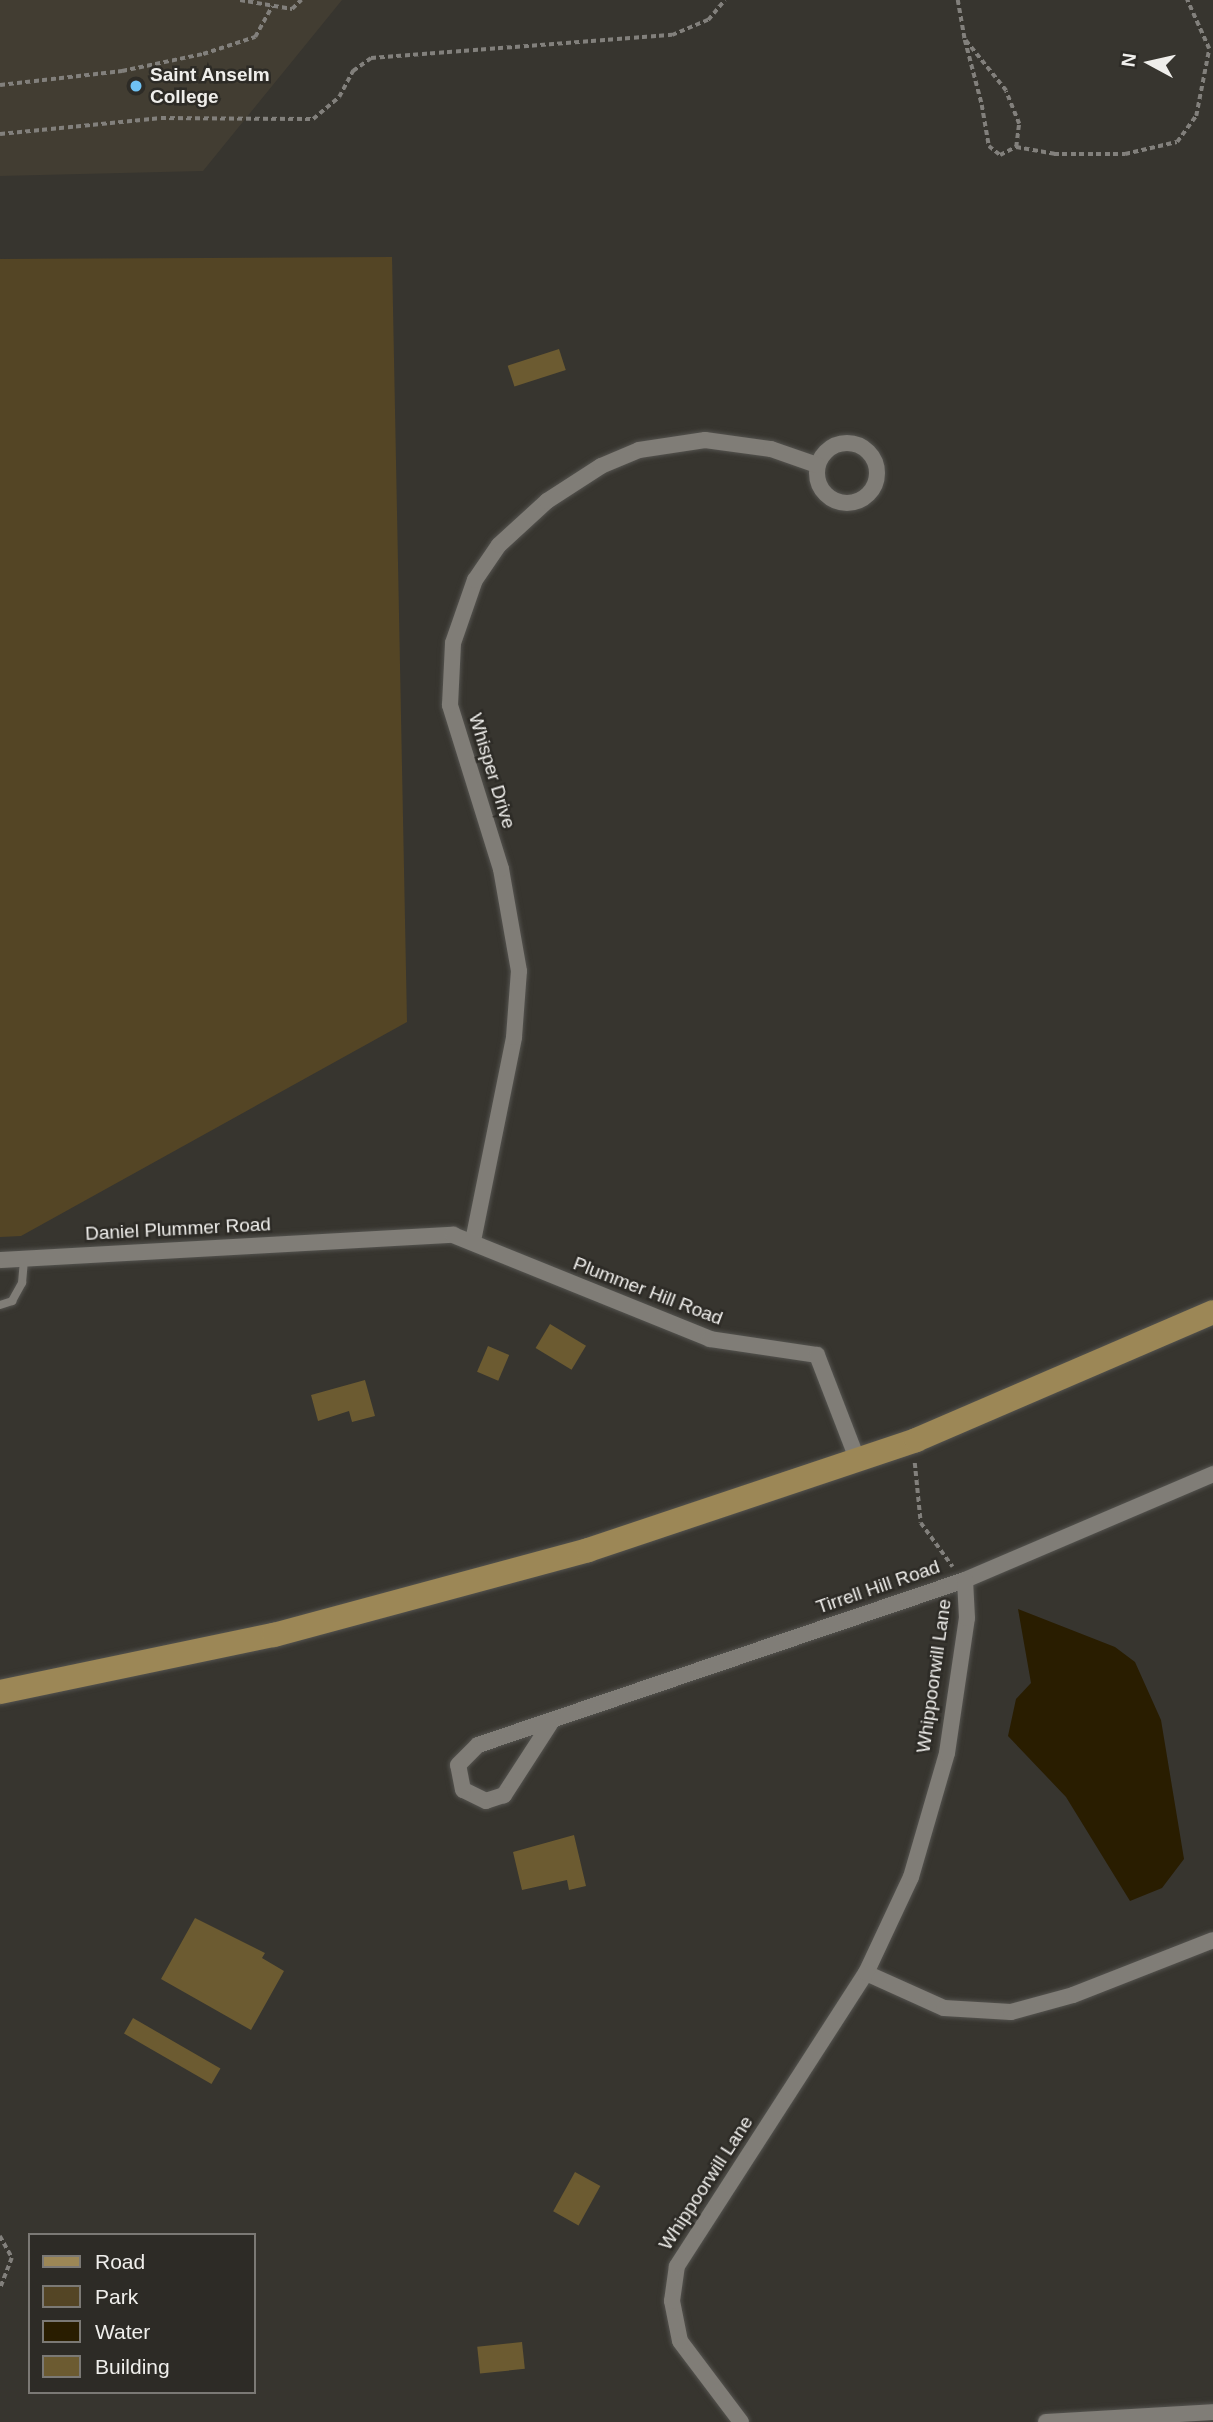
<!DOCTYPE html>
<html>
<head>
<meta charset="utf-8">
<style>
	body { margin:0 }
	#map { position:relative; width:1213px; height:2422px; overflow:hidden; background:#37352f; font-family:Arial,sans-serif }
	div>[style] { position:absolute }
	.built>* { inset:0; background:#423d32 }
	.green>* { inset:0; background:#544525 }
	.water>* { inset:0; background:#291d00 }
	.building>* { inset:0; background:#6c5b31; transform-origin:0 0 }
	.path>* { height:3.5px; margin-top:-1.75px; transform-origin:0; background:repeating-linear-gradient(90deg,#82807c 0 5px,transparent 0 8.5px) }
	.roads { filter:drop-shadow(0 0 2px #54534f) drop-shadow(0 0 2px #54534f) }
	.service>* { height:8px; margin:-4px; padding:0 4px; transform-origin:4px; border-radius:4px; background:#807d77 }
	.minor>* { height:16px; margin:-8px; padding:0 8px; transform-origin:8px; border-radius:8px; background:#807d77 }
	.minor>.ring { margin:-8px; padding:0; box-sizing:content-box; background:none; border:16px solid #807d77; border-radius:50% }
	.primary>* { height:24px; margin:-12px; padding:0 12px; transform-origin:12px; border-radius:12px; background:#9c8756 }
	.dots>* { width:19px; height:19px; translate:-50% -50%; box-sizing:border-box; border:4px solid #2d2b26; border-radius:50% }
	span { translate:-50% -50%; white-space:nowrap; text-align:center; line-height:1.15; -webkit-text-stroke:5px #2d2b26; paint-order:stroke }
	.poi-label { font-size:19px; color:#efeeeb; font-weight:700 }
	.left { translate:0 -50%; text-align:left }
	.street-label { font-size:19px; color:#efeeeb }
	.legend { position:absolute; left:28px; top:2233px; width:228px; height:161px; box-sizing:border-box; background:#2d2b26; border:2px solid #7b7975; margin:0; padding:9px 12px; list-style:none; font-size:21px; color:#efeeeb }
	.legend li { display:flex; align-items:center; gap:14px; height:35px }
	.legend b { width:35px; border:2px solid #7b7975 }
	.north { position:absolute; left:1115px; top:28px; width:70px; height:70px; -webkit-text-stroke:5px #2d2b26; paint-order:stroke; rotate:278deg; font-size:19px; font-weight:700; line-height:28px; text-align:center; color:#efeeeb }
	.north::after { content:''; display:block; margin:auto; width:24px; height:32px; background:#efeeeb; clip-path:polygon(50% 0,100% 100%,50% 72%,0 100%) }
</style>
</head>
<body>
<div id="map">
	<div class="built">
		<div style="clip-path:polygon(0 0,342px 0,203px 171px,0 176px)"></div>
	</div>
	<div class="green">
		<div style="clip-path:polygon(392px 257px,407px 1022px,21px 1236px,0 1237px,0 259px)"></div>
	</div>
	<div class="water">
		<div style="clip-path:polygon(1018px 1609px,1115px 1647px,1135px 1662px,1161px 1720px,1184px 1859px,1162px 1888px,1130px 1901px,1066px 1797px,1008px 1736px,1016px 1699px,1031px 1683px)"></div>
	</div>
	<div class="building">
		<div style="left:559px;top:349px;width:22px;height:54px;rotate:72deg"></div>
		<div style="left:550px;top:1324px;width:42px;height:28px;rotate:31deg"></div>
		<div style="left:488px;top:1346px;width:23px;height:28px;rotate:23deg"></div>
		<div style="clip-path:polygon(365px 1380px,375px 1416px,352px 1422px,349px 1411px,318px 1421px,311px 1395px)"></div>
		<div style="clip-path:polygon(574px 1835px,586px 1886px,569px 1890px,567px 1880px,522px 1890px,513px 1852px)"></div>
		<div style="clip-path:polygon(195px 1918px,265px 1953px,262px 1958px,284px 1971px,251px 2030px,161px 1979px)"></div>
		<div style="left:133px;top:2018px;width:101px;height:18px;rotate:30deg"></div>
		<div style="left:575px;top:2172px;width:29px;height:45px;rotate:29deg"></div>
		<div style="left:522px;top:2342px;width:27px;height:45px;rotate:84deg"></div>
	</div>
	<div class="path">
		<div style="left:240px;top:0;width:53px;rotate:9.8deg"></div>
		<div style="left:292px;top:9px;width:13px;rotate:-45deg"></div>
		<div style="left:958px;top:0;width:41px;rotate:80.1deg"></div>
		<div style="left:965px;top:40px;width:67px;rotate:75.3deg"></div>
		<div style="left:982px;top:105px;width:42px;rotate:80.3deg"></div>
		<div style="left:989px;top:146px;width:14px;rotate:39deg"></div>
		<div style="left:1000px;top:155px;width:18px;rotate:-27deg"></div>
		<div style="left:1016px;top:147px;width:23px;rotate:-83deg"></div>
		<div style="left:1019px;top:124px;width:35px;rotate:-112deg"></div>
		<div style="left:1006px;top:91px;width:65px;rotate:-128.8deg"></div>
		<div style="left:0;top:85px;width:123px;rotate:-6.5deg"></div>
		<div style="left:122px;top:71px;width:83px;rotate:-11.9deg"></div>
		<div style="left:203px;top:54px;width:55px;rotate:-18.1deg"></div>
		<div style="left:255px;top:37px;width:35px;rotate:-61deg"></div>
		<div style="left:0;top:134px;width:162px;rotate:-5.7deg"></div>
		<div style="left:161px;top:118px;width:152px;rotate:0.4deg"></div>
		<div style="left:313px;top:119px;width:34px;rotate:-40deg"></div>
		<div style="left:339px;top:97px;width:30px;rotate:-62deg"></div>
		<div style="left:353px;top:71px;width:22px;rotate:-36deg"></div>
		<div style="left:371px;top:58px;width:302px;rotate:-4.4deg"></div>
		<div style="left:672px;top:35px;width:39px;rotate:-23deg"></div>
		<div style="left:708px;top:20px;width:26px;rotate:-50deg"></div>
		<div style="left:1016px;top:147px;width:39px;rotate:10deg"></div>
		<div style="left:1054px;top:154px;width:71px"></div>
		<div style="left:1125px;top:154px;width:53px;rotate:-13deg"></div>
		<div style="left:1177px;top:142px;width:32px;rotate:-54deg"></div>
		<div style="left:1196px;top:116px;width:68px;rotate:-79deg"></div>
		<div style="left:1209px;top:49px;width:54px;rotate:-114.2deg"></div>
		<div style="left:915px;top:1463px;width:60px;rotate:84.3deg"></div>
		<div style="left:921px;top:1523px;width:54px;rotate:54deg"></div>
		<div style="left:0;top:2236px;width:25px;rotate:61deg"></div>
		<div style="left:12px;top:2258px;width:34px;rotate:111deg"></div>
	</div>
	<div class="roads">
		<div class="service">
			<div style="left:0;top:1305px;width:13px;rotate:-18deg"></div>
			<div style="left:12px;top:1301px;width:21px;rotate:-61deg"></div>
			<div style="left:22px;top:1283px;width:24px;rotate:-85deg"></div>
		</div>
		<div class="minor">
			<div class="ring" style="left:817px;top:443px;width:44px;height:44px"></div>
			<div style="left:473px;top:1241px;width:208px;rotate:-78.6deg"></div>
			<div style="left:514px;top:1037px;width:66px;rotate:-85.7deg"></div>
			<div style="left:519px;top:971px;width:104px;rotate:-100deg"></div>
			<div style="left:501px;top:869px;width:172px;rotate:-107.3deg"></div>
			<div style="left:450px;top:705px;width:62px;rotate:-87.2deg"></div>
			<div style="left:453px;top:643px;width:67px;rotate:-70.8deg"></div>
			<div style="left:475px;top:580px;width:42px;rotate:-55.6deg"></div>
			<div style="left:499px;top:545px;width:65px;rotate:-42.5deg"></div>
			<div style="left:547px;top:501px;width:64px;rotate:-32.9deg"></div>
			<div style="left:601px;top:466px;width:41px;rotate:-22.8deg"></div>
			<div style="left:639px;top:450px;width:67px;rotate:-8.6deg"></div>
			<div style="left:705px;top:440px;width:67px;rotate:7.8deg"></div>
			<div style="left:771px;top:449px;width:49px;rotate:19.2deg"></div>
			<div style="left:0;top:1260px;width:454px;rotate:-3.2deg"></div>
			<div style="left:453px;top:1235px;width:277px;rotate:22deg"></div>
			<div style="left:710px;top:1339px;width:108px;rotate:8.5deg"></div>
			<div style="left:817px;top:1355px;width:114px;rotate:68.9deg"></div>
			<div style="left:550px;top:1724px;width:85px;rotate:122.9deg"></div>
			<div style="left:504px;top:1795px;width:19px;rotate:162deg"></div>
			<div style="left:486px;top:1801px;width:25px;rotate:-154deg"></div>
			<div style="left:463px;top:1790px;width:25px;rotate:-101deg"></div>
			<div style="left:458px;top:1765px;width:28px;rotate:-45deg"></div>
			<div style="left:478px;top:1745px;width:514px;rotate:-18.72deg"></div>
			<div style="left:965px;top:1580px;width:270px;rotate:-23.1deg"></div>
			<div style="left:866px;top:1973px;width:85px;rotate:24.2deg"></div>
			<div style="left:944px;top:2008px;width:67px;rotate:3.4deg"></div>
			<div style="left:1011px;top:2012px;width:64px;rotate:-15.3deg"></div>
			<div style="left:1073px;top:1995px;width:150px;rotate:-21.4deg"></div>
			<div style="left:741px;top:2422px;width:101px;rotate:-127deg"></div>
			<div style="left:680px;top:2341px;width:41px;rotate:-101.3deg"></div>
			<div style="left:672px;top:2301px;width:35px;rotate:-82deg"></div>
			<div style="left:677px;top:2266px;width:349px;rotate:-57.2deg"></div>
			<div style="left:866px;top:1973px;width:106px;rotate:-64.9deg"></div>
			<div style="left:911px;top:1877px;width:129px;rotate:-73.8deg"></div>
			<div style="left:947px;top:1753px;width:136px;rotate:-81.6deg"></div>
			<div style="left:967px;top:1618px;width:38px;rotate:-93deg"></div>
			<div style="left:1046px;top:2422px;width:167px;rotate:-3.4deg"></div>
		</div>
		<div class="primary">
			<div style="left:0;top:1692px;width:280px;rotate:-11.8deg"></div>
			<div style="left:274px;top:1635px;width:325px;rotate:-15.1deg"></div>
			<div style="left:588px;top:1550px;width:346px;rotate:-18.5deg"></div>
			<div style="left:916px;top:1440px;width:323px;rotate:-23.3deg"></div>
		</div>
	</div>
	<div class="dots">
		<div style="left:136px;top:86px;background:#6fc2f4"></div>
	</div>
	<div class="poi-label">
		<span class="left" style="left:150px;top:86px">Saint Anselm<br>College</span>
	</div>
	<div class="street-label">
		<span style="left:492px;top:771px;rotate:73deg">Whisper Drive</span>
		<span style="left:178px;top:1229px;rotate:-3deg">Daniel Plummer Road</span>
		<span style="left:648px;top:1291px;rotate:21deg">Plummer Hill Road</span>
		<span style="left:878px;top:1587px;rotate:-19deg">Tirrell Hill Road</span>
		<span style="left:934px;top:1676px;rotate:-82deg">Whippoorwill Lane</span>
		<span style="left:706px;top:2183px;rotate:-57deg">Whippoorwill Lane</span>
	</div>
	<ul class="legend">
	<li><b style="height:9px;background:#9c8756"></b>Road</li>
	<li><b style="height:19px;background:#544525"></b>Park</li>
	<li><b style="height:19px;background:#291d00"></b>Water</li>
	<li><b style="height:19px;background:#6c5b31"></b>Building</li>
	</ul>
	<div class="north">N</div>
</div>
</body>
</html>
